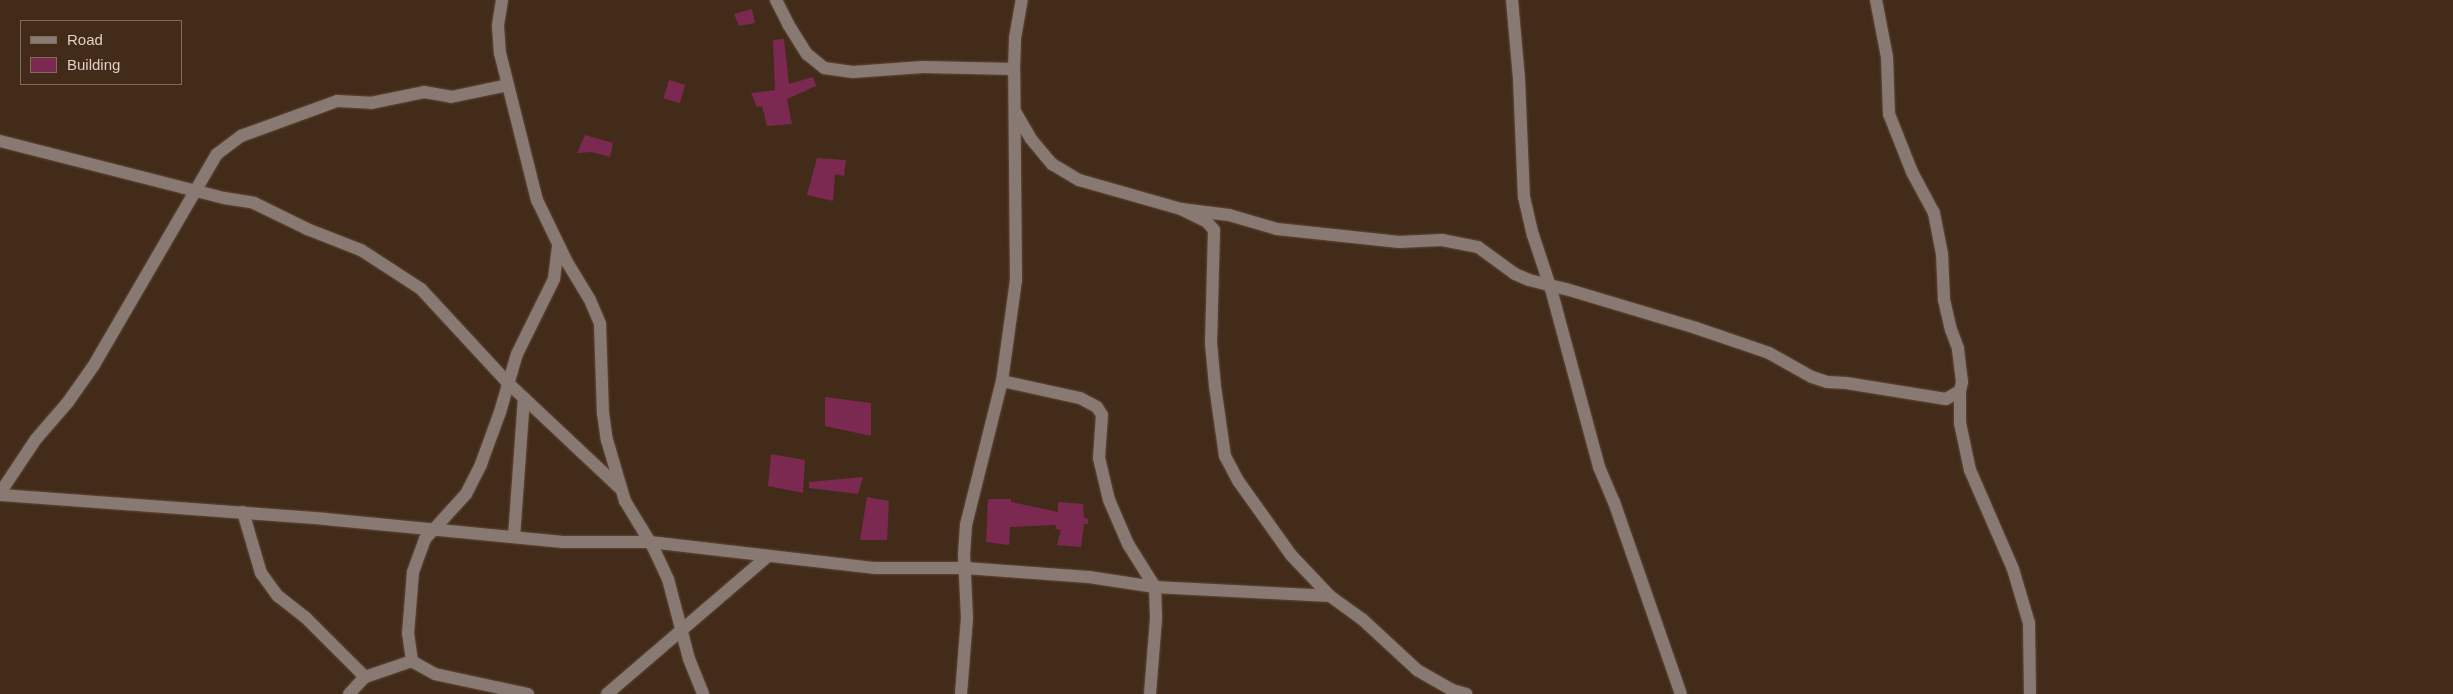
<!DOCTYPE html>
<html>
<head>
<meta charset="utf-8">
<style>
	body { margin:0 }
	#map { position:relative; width:2453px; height:694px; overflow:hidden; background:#432b1a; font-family:Helvetica,sans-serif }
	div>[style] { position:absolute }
	.building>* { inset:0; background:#7b2951; transform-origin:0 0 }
	.roads { filter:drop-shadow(0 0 1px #5f4939) drop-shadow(0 0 1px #5f4939) }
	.minor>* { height:12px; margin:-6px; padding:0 6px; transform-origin:6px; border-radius:6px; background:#887a73 }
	span { translate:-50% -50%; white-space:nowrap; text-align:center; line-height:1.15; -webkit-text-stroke:4px #432b1a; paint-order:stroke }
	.legend { position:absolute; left:20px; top:20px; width:162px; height:65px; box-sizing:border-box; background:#432b1a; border:1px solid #816d5e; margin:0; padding:6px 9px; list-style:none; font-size:15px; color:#dfcfc5 }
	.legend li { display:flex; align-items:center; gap:10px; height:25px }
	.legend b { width:25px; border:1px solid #816d5e }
</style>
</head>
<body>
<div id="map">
	<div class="building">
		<div style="clip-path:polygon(752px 9px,755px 23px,739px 26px,734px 14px)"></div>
		<div style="clip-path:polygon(784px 39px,789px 84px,813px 77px,816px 86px,787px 99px,792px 124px,767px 126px,762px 106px,757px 107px,751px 93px,775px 90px,773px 40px)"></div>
		<div style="left:669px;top:80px;width:17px;height:19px;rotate:17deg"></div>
		<div style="clip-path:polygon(585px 135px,613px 143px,610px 157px,591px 152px,577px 153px)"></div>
		<div style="clip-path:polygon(817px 158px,846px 160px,844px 176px,835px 174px,833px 201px,807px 195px)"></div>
		<div style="clip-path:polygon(825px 397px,871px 403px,871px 436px,825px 426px)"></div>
		<div style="clip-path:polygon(771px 454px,805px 460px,803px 493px,768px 486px)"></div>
		<div style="clip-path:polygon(863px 477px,858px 494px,809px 488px,809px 482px)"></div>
		<div style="clip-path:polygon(867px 497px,889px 501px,887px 540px,860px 540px)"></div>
		<div style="clip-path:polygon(988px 499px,1011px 499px,1011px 502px,1058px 512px,1058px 502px,1083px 504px,1084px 518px,1088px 519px,1088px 524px,1084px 524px,1081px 547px,1057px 545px,1061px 530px,1055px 529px,1056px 525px,1010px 527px,1009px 545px,986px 542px)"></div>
	</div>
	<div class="roads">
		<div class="minor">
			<div style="left:502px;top:0;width:26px;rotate:99deg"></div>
			<div style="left:498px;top:26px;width:27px;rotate:86deg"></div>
			<div style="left:500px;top:53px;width:152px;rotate:75.9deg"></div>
			<div style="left:537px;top:200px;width:69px;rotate:64.2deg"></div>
			<div style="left:567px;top:262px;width:44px;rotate:58.8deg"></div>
			<div style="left:590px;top:300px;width:26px;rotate:67deg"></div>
			<div style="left:600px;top:324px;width:89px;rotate:88.1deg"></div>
			<div style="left:603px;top:413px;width:27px;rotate:82deg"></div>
			<div style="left:607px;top:440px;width:64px;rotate:73.6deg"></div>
			<div style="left:625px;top:501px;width:54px;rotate:58.7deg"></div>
			<div style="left:653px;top:547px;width:35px;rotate:65deg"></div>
			<div style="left:668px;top:579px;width:83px;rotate:75.3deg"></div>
			<div style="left:689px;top:659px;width:38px;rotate:68deg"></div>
			<div style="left:776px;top:0;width:27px;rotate:63deg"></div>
			<div style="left:788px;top:24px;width:36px;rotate:58deg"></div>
			<div style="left:807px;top:54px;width:22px;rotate:39deg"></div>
			<div style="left:824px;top:68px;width:29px;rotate:8deg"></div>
			<div style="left:853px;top:72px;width:70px;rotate:-4.1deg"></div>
			<div style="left:923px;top:67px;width:91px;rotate:1.3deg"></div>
			<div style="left:1512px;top:0;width:79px;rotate:84.9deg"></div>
			<div style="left:1519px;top:79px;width:118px;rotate:87.6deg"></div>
			<div style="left:1524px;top:197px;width:39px;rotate:77deg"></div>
			<div style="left:1533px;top:235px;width:57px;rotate:71.6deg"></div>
			<div style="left:1551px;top:289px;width:184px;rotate:74.9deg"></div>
			<div style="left:1599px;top:467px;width:38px;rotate:67deg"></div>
			<div style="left:1614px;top:502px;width:203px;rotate:70.8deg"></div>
			<div style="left:1016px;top:113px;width:30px;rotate:60deg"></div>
			<div style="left:1031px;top:139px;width:33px;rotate:50deg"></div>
			<div style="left:1052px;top:164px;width:31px;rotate:31deg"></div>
			<div style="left:1079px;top:180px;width:106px;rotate:15.9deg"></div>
			<div style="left:1181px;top:209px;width:28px;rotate:26deg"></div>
			<div style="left:1206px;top:221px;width:12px;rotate:48deg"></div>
			<div style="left:1214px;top:230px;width:113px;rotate:91.5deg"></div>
			<div style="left:1211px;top:343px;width:43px;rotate:84.7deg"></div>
			<div style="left:1215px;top:386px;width:71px;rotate:81.9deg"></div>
			<div style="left:1225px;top:456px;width:30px;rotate:62deg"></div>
			<div style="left:1239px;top:482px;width:90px;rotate:54.5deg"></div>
			<div style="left:1291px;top:555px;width:57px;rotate:46.4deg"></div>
			<div style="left:1330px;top:596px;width:39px;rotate:36deg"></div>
			<div style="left:1362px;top:619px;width:75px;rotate:42.8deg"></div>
			<div style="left:1417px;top:670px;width:40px;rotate:29.7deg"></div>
			<div style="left:1452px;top:690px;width:15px;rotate:16deg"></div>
			<div style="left:0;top:141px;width:231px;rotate:14.3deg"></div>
			<div style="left:224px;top:198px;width:30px;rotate:9deg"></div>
			<div style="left:254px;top:203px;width:59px;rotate:26.1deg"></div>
			<div style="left:307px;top:229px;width:58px;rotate:21.3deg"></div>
			<div style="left:361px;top:250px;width:72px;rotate:33deg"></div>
			<div style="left:421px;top:289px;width:128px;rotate:47.2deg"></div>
			<div style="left:508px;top:383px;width:154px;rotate:43.2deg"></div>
			<div style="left:1181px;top:209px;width:48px;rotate:7.1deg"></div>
			<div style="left:1229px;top:215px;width:50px;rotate:16.3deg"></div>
			<div style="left:1277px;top:229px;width:123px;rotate:6.1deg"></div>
			<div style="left:1399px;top:242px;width:43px;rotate:-2.7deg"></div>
			<div style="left:1442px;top:240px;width:37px;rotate:11deg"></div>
			<div style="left:1478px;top:247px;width:46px;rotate:36.1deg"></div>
			<div style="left:1515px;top:274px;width:15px;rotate:23deg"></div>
			<div style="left:1529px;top:280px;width:38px;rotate:14deg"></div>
			<div style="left:1566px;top:289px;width:136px;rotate:16.7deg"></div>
			<div style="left:1696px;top:328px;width:77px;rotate:18.9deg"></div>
			<div style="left:1769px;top:353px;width:49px;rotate:29.2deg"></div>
			<div style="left:1812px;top:377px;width:16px;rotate:18deg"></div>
			<div style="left:1827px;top:382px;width:19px;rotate:3deg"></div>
			<div style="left:1846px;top:383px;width:101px;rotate:9.1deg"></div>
			<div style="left:1946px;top:399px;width:16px;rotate:-30deg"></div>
			<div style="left:1960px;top:391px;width:9px;rotate:-77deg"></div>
			<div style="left:1962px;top:382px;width:34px;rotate:-97deg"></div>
			<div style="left:1958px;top:348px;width:19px;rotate:-111deg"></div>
			<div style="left:1951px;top:330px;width:32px;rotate:-103deg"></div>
			<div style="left:1944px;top:299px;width:45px;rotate:-92.5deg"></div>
			<div style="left:1942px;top:254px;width:42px;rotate:-101deg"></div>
			<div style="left:1934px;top:213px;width:47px;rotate:-118.2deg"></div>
			<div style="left:1912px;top:172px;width:62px;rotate:-111.6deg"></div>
			<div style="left:1889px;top:114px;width:57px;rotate:-92deg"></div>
			<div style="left:1887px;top:57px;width:58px;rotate:-100.9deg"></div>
			<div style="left:1002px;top:381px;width:80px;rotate:12.3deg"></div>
			<div style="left:1080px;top:398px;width:19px;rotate:28deg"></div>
			<div style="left:1097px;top:407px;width:9px;rotate:58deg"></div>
			<div style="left:1102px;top:415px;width:43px;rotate:94deg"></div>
			<div style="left:1099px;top:458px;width:43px;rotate:76.6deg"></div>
			<div style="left:1109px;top:500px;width:48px;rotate:66.6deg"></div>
			<div style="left:1128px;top:544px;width:51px;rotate:57.9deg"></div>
			<div style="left:1155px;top:587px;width:175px;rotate:2.9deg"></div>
			<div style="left:1960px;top:391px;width:32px;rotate:90deg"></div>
			<div style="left:1960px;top:423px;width:48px;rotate:78deg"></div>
			<div style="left:1970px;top:470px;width:108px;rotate:66.5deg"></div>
			<div style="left:2013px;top:569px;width:56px;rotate:73.5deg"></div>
			<div style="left:2029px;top:623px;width:71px;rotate:89.2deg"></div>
			<div style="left:0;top:493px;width:65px;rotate:-56.3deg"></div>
			<div style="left:36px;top:439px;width:49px;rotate:-49.1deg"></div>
			<div style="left:68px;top:402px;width:45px;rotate:-54.9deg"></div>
			<div style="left:94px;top:365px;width:244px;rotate:-59.8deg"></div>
			<div style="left:217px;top:154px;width:30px;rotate:-37deg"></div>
			<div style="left:241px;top:136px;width:102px;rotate:-20deg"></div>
			<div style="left:337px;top:101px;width:34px;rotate:3deg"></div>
			<div style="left:371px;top:103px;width:54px;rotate:-11.7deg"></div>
			<div style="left:424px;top:92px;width:27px;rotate:10deg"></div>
			<div style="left:451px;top:97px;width:58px;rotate:-11.9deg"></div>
			<div style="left:0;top:495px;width:326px;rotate:4.2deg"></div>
			<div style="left:325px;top:519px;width:239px;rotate:5.5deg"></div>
			<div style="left:563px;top:542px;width:87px"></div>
			<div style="left:650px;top:542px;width:227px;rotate:6.6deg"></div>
			<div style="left:876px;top:568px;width:89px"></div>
			<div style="left:965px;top:568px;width:124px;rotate:4.2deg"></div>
			<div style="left:1089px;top:577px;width:67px;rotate:8.6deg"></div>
			<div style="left:1155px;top:587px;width:32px;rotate:88deg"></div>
			<div style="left:1156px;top:619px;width:75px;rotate:94.6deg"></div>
			<div style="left:243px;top:512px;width:64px;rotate:73.6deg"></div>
			<div style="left:261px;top:573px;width:29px;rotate:54deg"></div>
			<div style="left:278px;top:596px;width:34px;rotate:38deg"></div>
			<div style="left:305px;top:617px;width:85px;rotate:45deg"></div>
			<div style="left:514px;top:537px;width:139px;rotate:-85.9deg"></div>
			<div style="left:349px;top:694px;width:23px;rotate:-47deg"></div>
			<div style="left:365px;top:677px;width:50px;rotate:-18.8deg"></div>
			<div style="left:528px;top:694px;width:95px;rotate:-167.9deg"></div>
			<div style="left:435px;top:674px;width:26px;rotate:-151deg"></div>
			<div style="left:412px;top:661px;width:27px;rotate:-98deg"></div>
			<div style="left:408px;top:634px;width:62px;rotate:-85.4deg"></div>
			<div style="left:413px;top:572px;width:35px;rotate:-70deg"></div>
			<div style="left:425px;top:539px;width:61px;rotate:-47.7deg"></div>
			<div style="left:466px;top:494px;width:34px;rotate:-63deg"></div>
			<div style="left:481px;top:464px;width:55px;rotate:-69.9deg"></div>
			<div style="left:500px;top:412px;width:60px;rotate:-73.7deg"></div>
			<div style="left:517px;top:354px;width:84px;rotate:-63.7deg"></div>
			<div style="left:554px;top:279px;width:34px;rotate:-83deg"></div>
			<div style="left:607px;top:694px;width:212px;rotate:-40.6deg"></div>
			<div style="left:961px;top:694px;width:76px;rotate:-85.5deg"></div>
			<div style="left:967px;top:618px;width:64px;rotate:-92.7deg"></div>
			<div style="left:964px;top:554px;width:29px;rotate:-86deg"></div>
			<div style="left:966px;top:525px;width:148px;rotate:-76deg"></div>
			<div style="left:1002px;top:381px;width:102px;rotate:-82.1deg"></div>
			<div style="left:1016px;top:280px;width:211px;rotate:-90.5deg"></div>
			<div style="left:1014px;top:69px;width:31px;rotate:-88deg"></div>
			<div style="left:1015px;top:38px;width:39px;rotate:-80deg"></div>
		</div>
	</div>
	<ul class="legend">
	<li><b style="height:6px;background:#887a73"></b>Road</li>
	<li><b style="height:14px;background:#7b2951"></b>Building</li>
	</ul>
</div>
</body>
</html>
